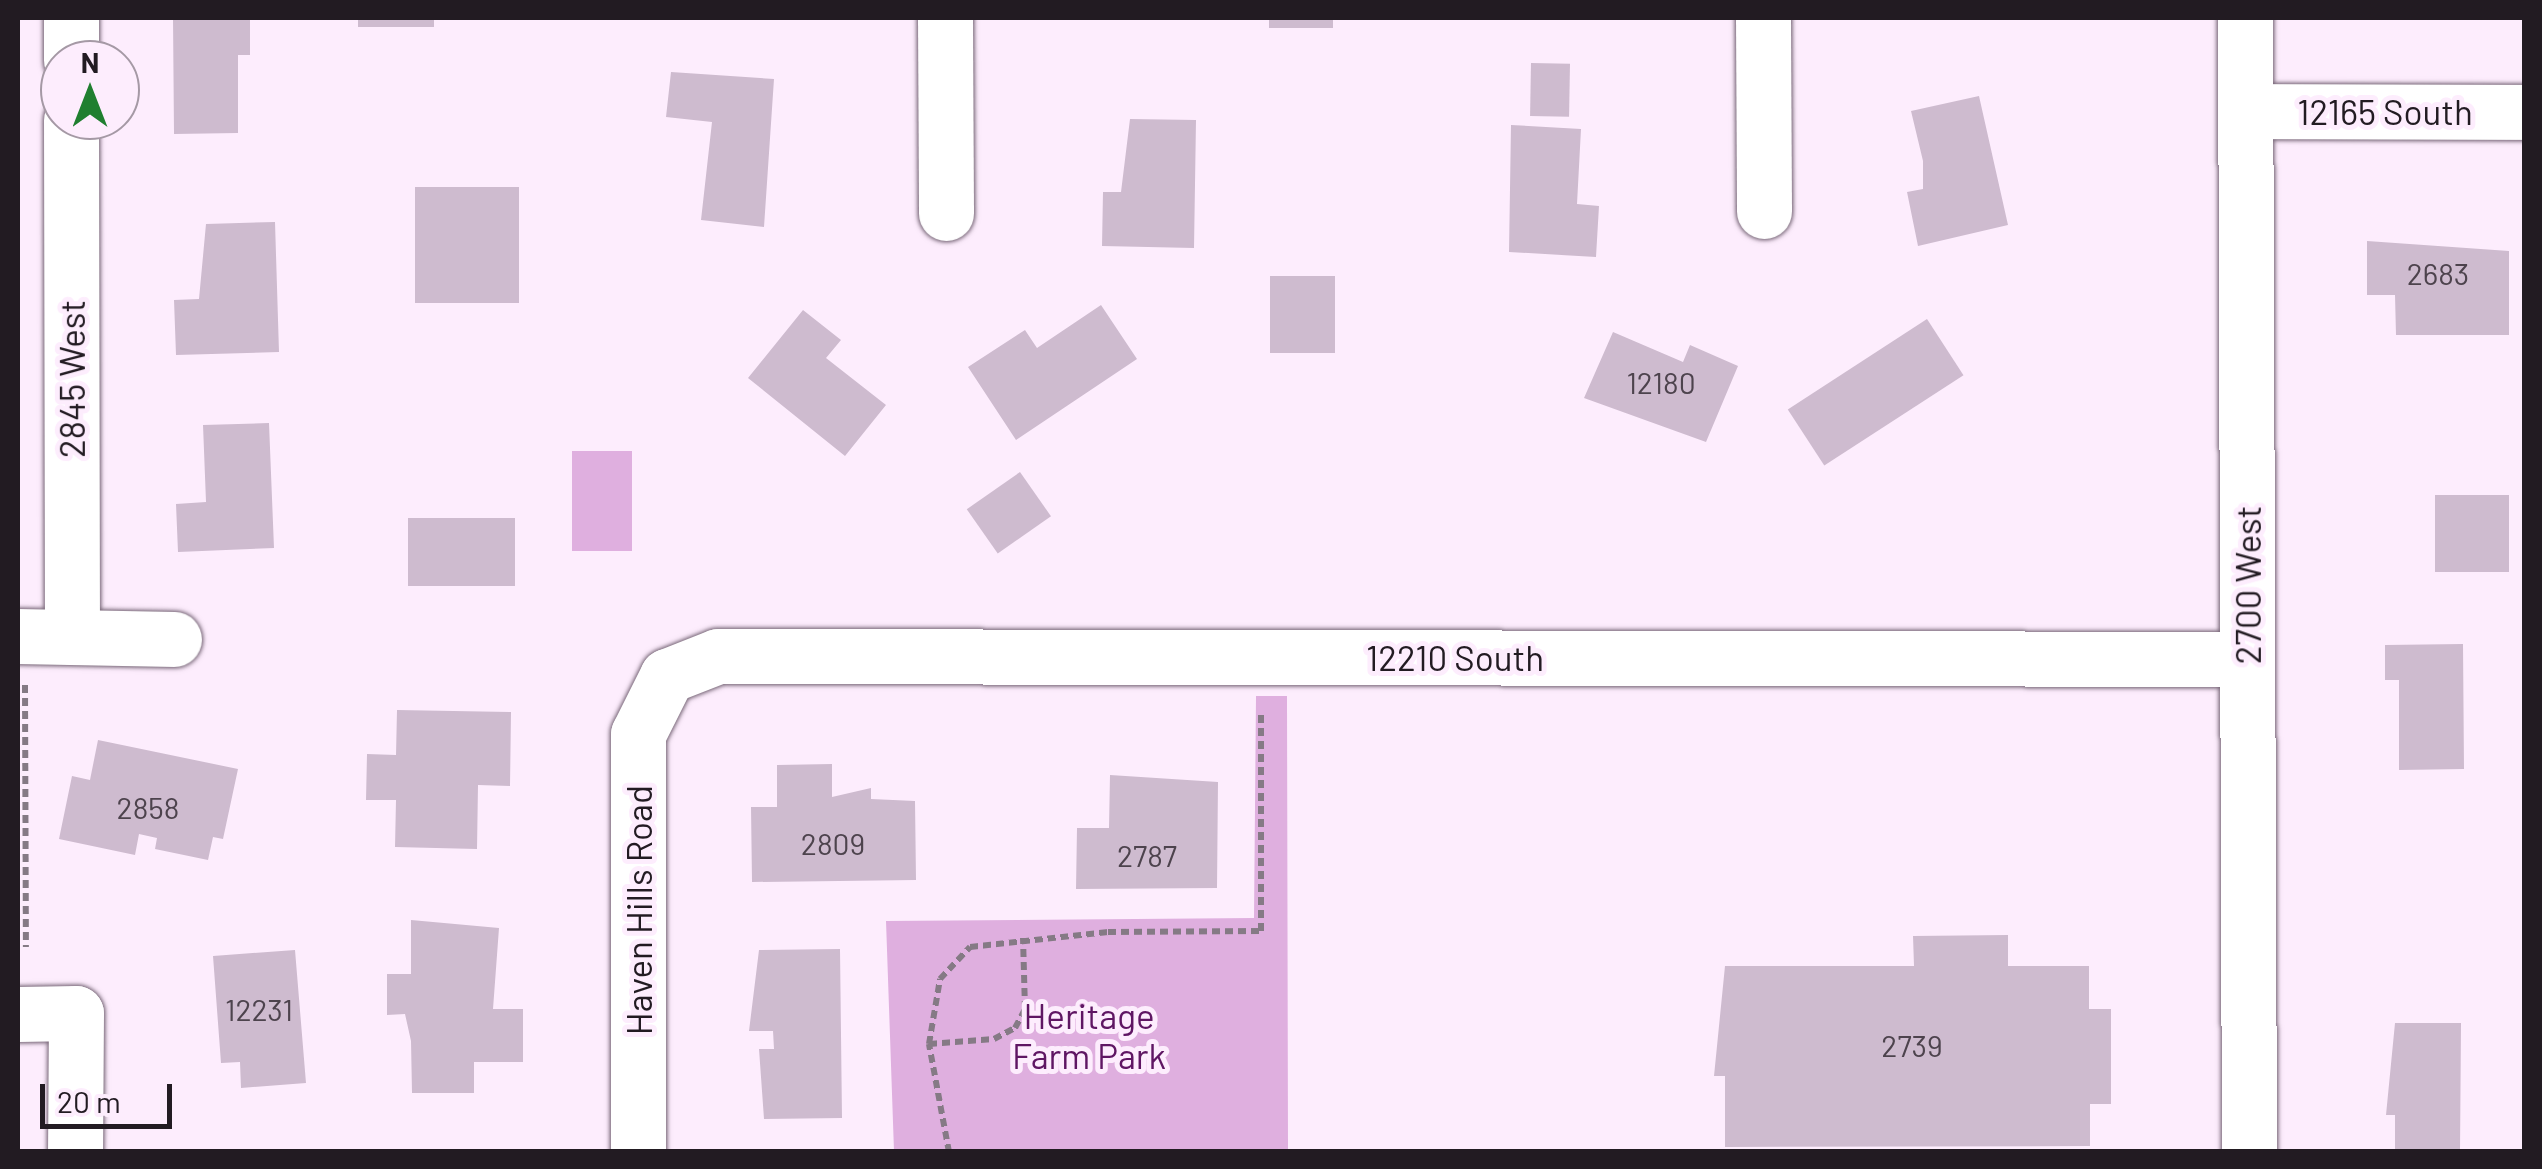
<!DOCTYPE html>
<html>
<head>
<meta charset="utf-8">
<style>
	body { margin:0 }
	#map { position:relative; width:2542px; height:1169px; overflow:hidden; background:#fdedfd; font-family:Barlow,sans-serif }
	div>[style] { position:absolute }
	.green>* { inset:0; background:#dfafdf; transform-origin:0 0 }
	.building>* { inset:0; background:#cebbcf; transform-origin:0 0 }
	.path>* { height:6px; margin-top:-3px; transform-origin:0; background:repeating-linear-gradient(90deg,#857a85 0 8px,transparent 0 13px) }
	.roads { filter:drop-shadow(0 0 2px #796879) drop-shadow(0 0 2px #796879) }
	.minor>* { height:55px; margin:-27.5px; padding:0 27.5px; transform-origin:27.5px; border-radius:27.5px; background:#fff }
	.major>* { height:55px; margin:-27.5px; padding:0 27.5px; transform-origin:27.5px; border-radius:27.5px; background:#fff }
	span { translate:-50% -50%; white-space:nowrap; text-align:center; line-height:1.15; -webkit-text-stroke:10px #fdedfd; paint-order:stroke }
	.number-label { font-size:30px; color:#4d434d }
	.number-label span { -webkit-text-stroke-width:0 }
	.street-label { font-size:35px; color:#221b22 }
	.park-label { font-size:35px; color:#5f1663 }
	.frame { position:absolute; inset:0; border:20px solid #221b22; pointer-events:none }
	.north { position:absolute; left:40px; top:40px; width:100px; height:100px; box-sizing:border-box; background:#fdedfd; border:2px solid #a599a5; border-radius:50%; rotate:0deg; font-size:28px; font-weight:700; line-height:40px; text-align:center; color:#221b22 }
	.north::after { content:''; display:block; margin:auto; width:35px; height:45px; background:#207f30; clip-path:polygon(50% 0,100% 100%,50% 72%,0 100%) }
	.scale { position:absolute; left:40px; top:1084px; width:132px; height:45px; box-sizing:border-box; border:5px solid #221b22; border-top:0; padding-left:12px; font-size:30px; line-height:35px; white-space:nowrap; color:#221b22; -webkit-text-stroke:8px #fdedfd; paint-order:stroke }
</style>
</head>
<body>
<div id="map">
	<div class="green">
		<div style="left:572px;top:451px;width:60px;height:100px"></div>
		<div style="clip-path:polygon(1256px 696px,1287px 696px,1288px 1151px,894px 1151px,886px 921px,1254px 918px)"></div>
	</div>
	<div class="building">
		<div style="clip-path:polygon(173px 18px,250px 18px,250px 55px,238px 55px,238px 133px,174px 134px)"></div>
		<div style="left:358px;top:18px;width:76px;height:9px"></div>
		<div style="left:1269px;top:18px;width:64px;height:10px"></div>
		<div style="left:1531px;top:63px;width:39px;height:53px;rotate:1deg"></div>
		<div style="clip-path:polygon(671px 72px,774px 79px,764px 227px,701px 220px,712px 122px,666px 117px)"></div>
		<div style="clip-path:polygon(1979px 96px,2008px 225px,1918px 246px,1907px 192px,1923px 189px,1923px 161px,1911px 111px)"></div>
		<div style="clip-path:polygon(1130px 119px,1196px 120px,1194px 248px,1102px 246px,1103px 192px,1121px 192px)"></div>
		<div style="clip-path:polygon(1511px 125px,1581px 129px,1577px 204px,1599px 206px,1596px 257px,1509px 252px)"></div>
		<div style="left:415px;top:187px;width:104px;height:116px"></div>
		<div style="clip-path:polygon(275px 222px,279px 352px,176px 355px,174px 300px,199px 299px,206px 224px)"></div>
		<div style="clip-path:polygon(2367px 241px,2509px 251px,2509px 335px,2396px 335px,2395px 295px,2367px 295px)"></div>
		<div style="left:1270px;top:276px;width:65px;height:77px"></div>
		<div style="clip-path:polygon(1101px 305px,1137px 359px,1016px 440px,968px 367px,1025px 330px,1037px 348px)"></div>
		<div style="clip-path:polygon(803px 310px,841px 340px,826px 358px,886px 405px,845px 456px,748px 378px)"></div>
		<div style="left:1927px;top:319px;width:67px;height:166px;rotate:57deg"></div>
		<div style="clip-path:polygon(1613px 332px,1683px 362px,1690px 345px,1738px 366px,1706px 442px,1584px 398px)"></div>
		<div style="clip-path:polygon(269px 423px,274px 548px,178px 552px,176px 504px,206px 502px,203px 425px)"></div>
		<div style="left:1020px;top:472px;width:54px;height:65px;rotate:55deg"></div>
		<div style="left:2435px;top:495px;width:74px;height:77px"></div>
		<div style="left:408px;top:518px;width:107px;height:68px"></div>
		<div style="clip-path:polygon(2463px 644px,2464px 769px,2399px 770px,2399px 680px,2385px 680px,2385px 645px)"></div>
		<div style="clip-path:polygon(397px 710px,511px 712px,510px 786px,478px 785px,477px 849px,395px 847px,396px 800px,366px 800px,367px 754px,396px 755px)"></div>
		<div style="clip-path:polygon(98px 740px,238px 769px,223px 839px,213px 837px,208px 860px,155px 849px,157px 838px,139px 834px,135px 855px,59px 839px,72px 776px,90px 780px)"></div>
		<div style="clip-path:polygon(832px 764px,832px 797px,871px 788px,871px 799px,915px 801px,916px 880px,752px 882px,751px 807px,777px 807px,777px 765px)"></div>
		<div style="clip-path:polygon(1110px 775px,1218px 782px,1217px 888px,1076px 889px,1077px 828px,1109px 828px)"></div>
		<div style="clip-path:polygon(411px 920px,499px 928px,493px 1009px,523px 1009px,523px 1062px,474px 1062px,474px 1093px,412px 1093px,411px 1041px,405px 1014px,387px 1015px,387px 974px,411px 974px)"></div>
		<div style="clip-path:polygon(2008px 935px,2008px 966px,2089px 966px,2089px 1009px,2111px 1009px,2111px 1104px,2090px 1104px,2090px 1146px,1725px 1147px,1725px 1076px,1714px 1076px,1725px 966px,1914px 966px,1913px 936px)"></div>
		<div style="clip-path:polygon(840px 949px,842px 1118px,764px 1119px,759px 1049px,774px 1049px,773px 1031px,749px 1031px,759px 950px)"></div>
		<div style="clip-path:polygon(295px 950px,306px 1083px,241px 1088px,240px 1062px,221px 1063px,213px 956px)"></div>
		<div style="clip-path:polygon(2395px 1023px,2461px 1023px,2460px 1152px,2395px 1152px,2395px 1115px,2386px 1115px)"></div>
	</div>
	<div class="path">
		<div style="left:25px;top:685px;width:262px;rotate:89.8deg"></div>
		<div style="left:929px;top:1044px;width:65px;rotate:-4.4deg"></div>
		<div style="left:994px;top:1039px;width:24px;rotate:-28deg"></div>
		<div style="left:1015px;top:1028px;width:21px;rotate:-62deg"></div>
		<div style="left:1025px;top:1009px;width:71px;rotate:-91.6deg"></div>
		<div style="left:949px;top:1152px;width:110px;rotate:-100.5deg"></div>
		<div style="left:929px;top:1044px;width:66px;rotate:-80.4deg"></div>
		<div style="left:940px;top:979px;width:44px;rotate:-46.8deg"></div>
		<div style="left:970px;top:947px;width:139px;rotate:-6.2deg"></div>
		<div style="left:1108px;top:932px;width:153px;rotate:-0.4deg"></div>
		<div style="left:1261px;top:931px;width:220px;rotate:-90deg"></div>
	</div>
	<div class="roads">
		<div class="minor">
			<div style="left:71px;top:18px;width:42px;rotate:90deg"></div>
			<div style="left:945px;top:18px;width:195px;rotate:89.7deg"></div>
			<div style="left:1763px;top:18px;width:193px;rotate:89.7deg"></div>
			<div style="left:2246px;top:111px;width:278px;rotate:0.2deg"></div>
			<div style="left:71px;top:120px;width:517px;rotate:89.89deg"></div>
			<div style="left:18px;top:636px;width:156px;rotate:1.1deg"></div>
			<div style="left:18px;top:1014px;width:58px;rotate:-1deg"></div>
			<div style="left:76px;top:1013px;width:139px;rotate:90.4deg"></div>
			<div style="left:638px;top:1152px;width:418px;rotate:-90deg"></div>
			<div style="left:638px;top:734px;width:65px;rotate:-63.4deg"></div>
			<div style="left:667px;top:676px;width:55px;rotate:-21.4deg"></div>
			<div style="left:718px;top:656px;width:1529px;rotate:0.11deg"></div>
		</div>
		<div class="major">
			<div style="left:2245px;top:18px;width:1134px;rotate:89.8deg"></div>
		</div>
	</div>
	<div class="number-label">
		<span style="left:2438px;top:273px">2683</span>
		<span style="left:1661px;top:382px">12180</span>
		<span style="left:148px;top:807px">2858</span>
		<span style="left:833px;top:843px">2809</span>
		<span style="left:1147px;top:855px">2787</span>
		<span style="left:259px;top:1009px">12231</span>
		<span style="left:1912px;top:1045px">2739</span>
	</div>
	<div class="street-label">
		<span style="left:2385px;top:111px">12165 South</span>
		<span style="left:71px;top:379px;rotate:-90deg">2845 West</span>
		<span style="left:2247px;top:585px;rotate:-90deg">2700 West</span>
		<span style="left:1455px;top:657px">12210 South</span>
		<span style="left:638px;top:910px;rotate:-90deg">Haven Hills Road</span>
	</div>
	<div class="park-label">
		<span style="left:1089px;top:1035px">Heritage<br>Farm Park</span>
	</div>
	<div class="frame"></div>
	<div class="north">N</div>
	<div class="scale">20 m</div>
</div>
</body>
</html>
